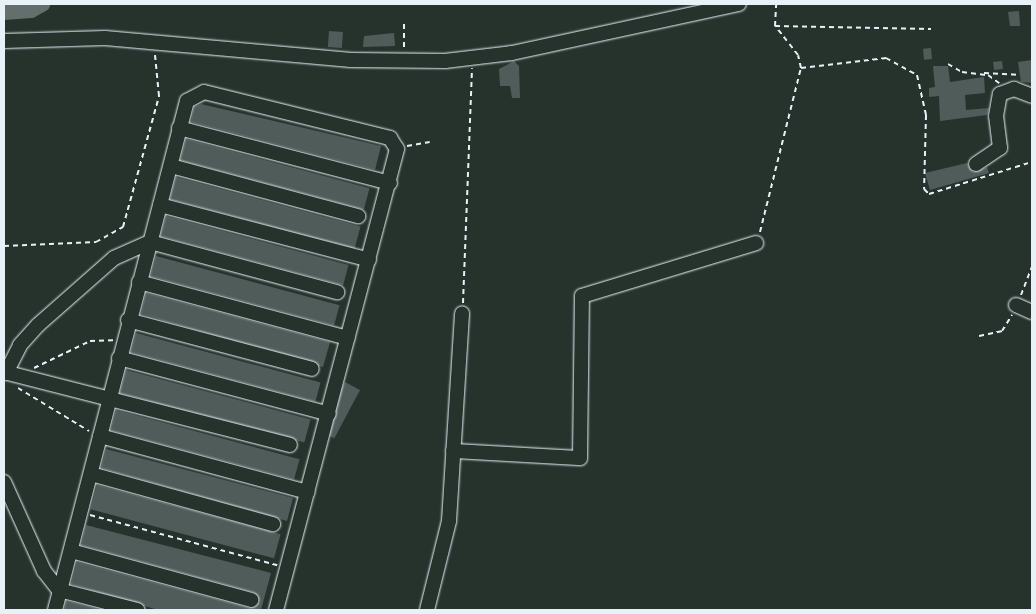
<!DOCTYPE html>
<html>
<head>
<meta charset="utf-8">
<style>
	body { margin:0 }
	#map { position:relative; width:1036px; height:614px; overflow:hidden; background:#26332d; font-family:"Architects Daughter",sans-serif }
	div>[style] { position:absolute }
	.river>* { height:16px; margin:-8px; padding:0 8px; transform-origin:8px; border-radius:8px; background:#636f6d }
	.building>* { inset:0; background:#505c59; transform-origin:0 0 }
	.path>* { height:2px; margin-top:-1px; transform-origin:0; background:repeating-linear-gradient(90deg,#e8f1f8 0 5px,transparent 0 9px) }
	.roads { filter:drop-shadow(0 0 1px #e8f1f8) drop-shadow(0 0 1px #e8f1f8) }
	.minor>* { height:14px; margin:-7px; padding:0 7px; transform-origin:7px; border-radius:7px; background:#26332d }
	span { translate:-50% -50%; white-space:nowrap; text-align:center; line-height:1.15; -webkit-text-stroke:4px #26332d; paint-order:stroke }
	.frame { position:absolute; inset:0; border:5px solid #e8f1f8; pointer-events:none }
</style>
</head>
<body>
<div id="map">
	<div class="river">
		<div style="left:4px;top:12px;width:27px;rotate:-4deg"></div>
		<div style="left:31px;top:10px;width:13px;rotate:-29deg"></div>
	</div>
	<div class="building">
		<div style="clip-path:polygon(1019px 11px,1020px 26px,1010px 26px,1008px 12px)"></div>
		<div style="left:329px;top:31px;width:14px;height:16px;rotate:4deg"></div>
		<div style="clip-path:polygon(394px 33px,395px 46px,363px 47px,364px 36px)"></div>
		<div style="left:931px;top:48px;width:11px;height:8px;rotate:85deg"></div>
		<div style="clip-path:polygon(1032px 60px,1032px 83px,1021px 82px,1018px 62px)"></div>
		<div style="clip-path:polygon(514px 61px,519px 66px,520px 98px,512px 98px,510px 86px,500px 86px,499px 69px)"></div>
		<div style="left:1002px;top:61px;width:8px;height:9px;rotate:83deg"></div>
		<div style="clip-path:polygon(933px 66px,948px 66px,950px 82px,984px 77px,985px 93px,965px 95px,966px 110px,989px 108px,987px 115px,940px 121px,939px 96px,929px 97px,929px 88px,935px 87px)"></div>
		<div style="clip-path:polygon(201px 104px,381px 146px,375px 170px,191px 122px,194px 107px)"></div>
		<div style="left:186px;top:139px;width:190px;height:22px;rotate:15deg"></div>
		<div style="clip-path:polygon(967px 163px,973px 172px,987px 167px,989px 173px,930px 190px,925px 173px)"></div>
		<div style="left:176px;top:177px;width:191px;height:23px;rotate:15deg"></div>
		<div style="left:166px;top:216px;width:189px;height:21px;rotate:15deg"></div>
		<div style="left:156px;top:256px;width:190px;height:21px;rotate:15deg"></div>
		<div style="clip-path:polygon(146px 293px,330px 342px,323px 367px,141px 314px)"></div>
		<div style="left:136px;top:333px;width:191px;height:20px;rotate:15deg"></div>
		<div style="left:126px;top:370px;width:191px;height:24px;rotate:15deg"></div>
		<div style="left:345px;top:382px;width:17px;height:55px;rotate:28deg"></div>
		<div style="left:116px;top:410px;width:190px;height:21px;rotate:15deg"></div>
		<div style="clip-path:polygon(106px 449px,293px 498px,287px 521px,101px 468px)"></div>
		<div style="left:97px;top:485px;width:190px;height:25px;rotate:15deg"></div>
		<div style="clip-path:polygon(86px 525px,271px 573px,261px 610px,158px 610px,71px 584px,77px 562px,249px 608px,260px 602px,253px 592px,81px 545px)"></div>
		<div style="clip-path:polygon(66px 601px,103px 610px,64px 610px)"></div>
	</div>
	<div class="path">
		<div style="left:404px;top:24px;width:26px;rotate:90deg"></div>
		<div style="left:775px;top:26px;width:22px;rotate:-87deg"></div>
		<div style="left:948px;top:64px;width:16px;rotate:30deg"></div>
		<div style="left:962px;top:72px;width:26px;rotate:7deg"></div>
		<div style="left:988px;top:75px;width:14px;rotate:36deg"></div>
		<div style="left:801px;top:68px;width:86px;rotate:-6.7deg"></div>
		<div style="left:886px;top:58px;width:35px;rotate:29deg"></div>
		<div style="left:917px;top:75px;width:41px;rotate:77.3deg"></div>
		<div style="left:926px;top:115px;width:74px;rotate:91.5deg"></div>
		<div style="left:924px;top:189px;width:7px;rotate:45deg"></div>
		<div style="left:929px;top:194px;width:108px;rotate:-17.3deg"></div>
		<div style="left:984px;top:73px;width:34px;rotate:3deg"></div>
		<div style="left:407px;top:146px;width:23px;rotate:-10deg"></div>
		<div style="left:760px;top:232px;width:169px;rotate:-76deg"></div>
		<div style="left:801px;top:68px;width:13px;rotate:-103deg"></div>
		<div style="left:798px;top:55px;width:37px;rotate:-128deg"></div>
		<div style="left:775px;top:26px;width:156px;rotate:1.1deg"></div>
		<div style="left:4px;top:246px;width:92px;rotate:-2.5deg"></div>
		<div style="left:96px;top:242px;width:31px;rotate:-29deg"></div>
		<div style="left:123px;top:227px;width:136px;rotate:-74.6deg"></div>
		<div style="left:159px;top:96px;width:41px;rotate:-95.6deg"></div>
		<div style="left:1021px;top:295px;width:30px;rotate:-69deg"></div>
		<div style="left:463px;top:303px;width:235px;rotate:-87.8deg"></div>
		<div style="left:979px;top:336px;width:24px;rotate:-12deg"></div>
		<div style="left:1002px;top:331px;width:19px;rotate:-58deg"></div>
		<div style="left:34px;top:368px;width:62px;rotate:-25.7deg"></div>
		<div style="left:90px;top:341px;width:23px;rotate:-2deg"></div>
		<div style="left:18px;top:388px;width:83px;rotate:31.2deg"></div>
		<div style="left:90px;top:515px;width:194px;rotate:15deg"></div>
	</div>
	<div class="roads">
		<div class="minor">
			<div style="left:4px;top:41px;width:101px;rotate:-1.7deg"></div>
			<div style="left:105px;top:38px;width:247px;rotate:5.1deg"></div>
			<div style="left:351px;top:60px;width:94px;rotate:0.6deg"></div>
			<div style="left:445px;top:61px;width:67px;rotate:-6.8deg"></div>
			<div style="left:512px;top:53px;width:232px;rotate:-12.2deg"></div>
			<div style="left:179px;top:128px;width:218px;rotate:14.6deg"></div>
			<div style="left:976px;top:164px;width:29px;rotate:-34deg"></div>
			<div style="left:1000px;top:148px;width:32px;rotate:-97deg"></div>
			<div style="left:996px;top:116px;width:22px;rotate:-80deg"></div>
			<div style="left:1000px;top:94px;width:15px;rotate:-20deg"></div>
			<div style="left:1014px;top:89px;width:19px;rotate:21deg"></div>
			<div style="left:171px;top:166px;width:194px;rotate:15deg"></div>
			<div style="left:160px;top:205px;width:216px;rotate:14.7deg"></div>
			<div style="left:139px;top:282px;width:216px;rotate:15deg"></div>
			<div style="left:1016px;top:305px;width:17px;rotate:24deg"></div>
			<div style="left:128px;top:320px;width:190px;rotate:14.9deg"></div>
			<div style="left:119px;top:358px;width:217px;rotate:14.9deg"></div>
			<div style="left:4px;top:372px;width:295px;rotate:14.3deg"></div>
			<div style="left:6px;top:373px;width:31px;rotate:-63deg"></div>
			<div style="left:20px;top:345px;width:27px;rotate:-48deg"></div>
			<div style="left:38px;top:325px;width:101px;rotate:-41.4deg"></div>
			<div style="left:114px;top:258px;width:39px;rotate:-24deg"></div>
			<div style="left:150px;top:242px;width:194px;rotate:15deg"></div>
			<div style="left:100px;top:436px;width:215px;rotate:15.1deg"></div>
			<div style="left:453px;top:451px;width:127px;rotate:3.2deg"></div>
			<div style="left:580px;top:458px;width:162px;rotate:-89.3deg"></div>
			<div style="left:582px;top:296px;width:182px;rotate:-16.9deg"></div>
			<div style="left:91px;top:474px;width:189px;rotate:15.4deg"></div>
			<div style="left:4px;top:482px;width:98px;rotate:65.8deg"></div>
			<div style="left:44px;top:571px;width:24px;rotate:52deg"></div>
			<div style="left:59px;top:590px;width:81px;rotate:14.4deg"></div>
			<div style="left:71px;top:551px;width:187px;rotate:15.2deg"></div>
			<div style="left:55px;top:610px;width:526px;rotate:-75.46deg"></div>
			<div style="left:187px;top:101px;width:19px;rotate:-28deg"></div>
			<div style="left:204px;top:92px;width:192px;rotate:13.9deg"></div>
			<div style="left:390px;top:138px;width:13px;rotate:58deg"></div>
			<div style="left:397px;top:149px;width:477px;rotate:104.7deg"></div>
			<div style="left:427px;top:610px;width:92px;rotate:-76.1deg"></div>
			<div style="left:449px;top:521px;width:208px;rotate:-86.4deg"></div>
		</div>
	</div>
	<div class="frame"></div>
</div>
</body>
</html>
